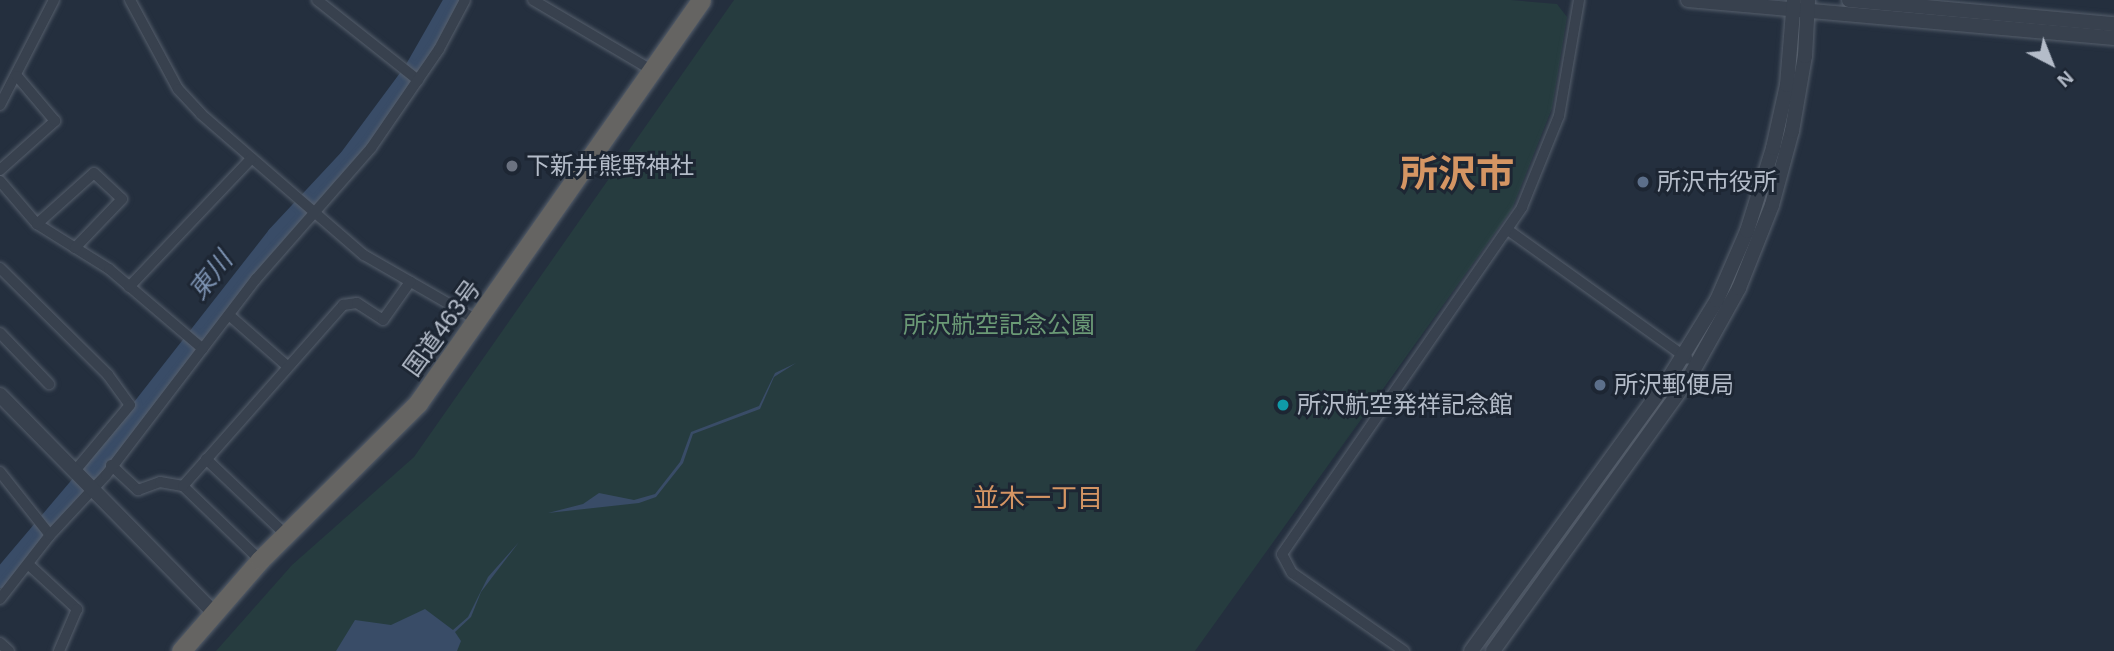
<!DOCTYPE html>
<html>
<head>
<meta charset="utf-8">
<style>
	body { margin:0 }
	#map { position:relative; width:2114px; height:651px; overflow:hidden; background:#242f3e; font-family:Arial,"Noto Sans JP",sans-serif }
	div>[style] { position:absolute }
	.green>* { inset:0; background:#263c3f }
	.water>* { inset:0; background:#394c67 }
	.river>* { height:19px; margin:-9.5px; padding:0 9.5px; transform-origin:9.5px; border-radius:9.5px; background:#394c67 }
	.roads { filter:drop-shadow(0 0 2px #565f6c) drop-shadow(0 0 2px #565f6c) }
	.minor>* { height:10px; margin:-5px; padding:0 5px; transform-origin:5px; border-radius:5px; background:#38414e }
	.tertiary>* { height:14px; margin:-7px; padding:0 7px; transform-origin:7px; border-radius:7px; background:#38414e }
	.trunk>* { height:19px; margin:-9.5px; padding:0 9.5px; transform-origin:9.5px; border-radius:9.5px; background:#656462 }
	.dots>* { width:19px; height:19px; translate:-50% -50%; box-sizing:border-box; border:4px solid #1d2633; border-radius:50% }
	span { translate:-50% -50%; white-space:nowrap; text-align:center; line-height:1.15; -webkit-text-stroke:6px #1d2633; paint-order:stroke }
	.poi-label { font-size:24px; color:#b4bcc9 }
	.left { translate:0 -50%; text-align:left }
	.park-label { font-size:24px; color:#6b9a76 }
	.street-label { font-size:24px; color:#b4bcc9 }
	.water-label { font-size:26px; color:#7c92b1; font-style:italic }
	.neighbourhood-label { font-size:26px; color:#d59563 }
	.town-label { font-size:38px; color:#d59563; font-weight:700 }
	.north { position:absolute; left:2016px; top:28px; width:70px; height:70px; -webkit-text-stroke:5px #1d2633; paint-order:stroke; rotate:138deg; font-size:19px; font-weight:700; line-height:28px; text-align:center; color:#b4bcc9 }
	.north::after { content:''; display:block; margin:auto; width:24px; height:32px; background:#b4bcc9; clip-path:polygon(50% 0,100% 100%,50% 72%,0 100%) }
</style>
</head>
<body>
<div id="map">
	<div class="green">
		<div style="clip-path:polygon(734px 0,1511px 0,1557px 4px,1567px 17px,1552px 108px,1512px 209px,1195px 651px,216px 651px,292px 565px,414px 457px)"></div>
	</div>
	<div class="water">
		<div style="clip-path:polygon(796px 363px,774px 377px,760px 409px,693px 434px,683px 463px,656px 497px,639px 503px,548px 513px,583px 504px,599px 493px,634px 500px,655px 494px,680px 462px,691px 432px,759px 406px,775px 373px)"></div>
		<div style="clip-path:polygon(519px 542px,481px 592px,471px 617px,455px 632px,461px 641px,457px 651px,336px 651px,355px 620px,391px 625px,425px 609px,453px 630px,468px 617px,488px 577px)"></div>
	</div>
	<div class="river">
		<div style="left:0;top:578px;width:147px;rotate:-49.7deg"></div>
		<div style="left:95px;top:466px;width:293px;rotate:-51.9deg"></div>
		<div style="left:276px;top:235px;width:105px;rotate:-46.9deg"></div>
		<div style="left:348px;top:158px;width:109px;rotate:-53.5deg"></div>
		<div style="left:413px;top:70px;width:81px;rotate:-60.3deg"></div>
	</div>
	<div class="roads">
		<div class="minor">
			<div style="left:130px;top:0;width:101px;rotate:61.7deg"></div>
			<div style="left:178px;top:89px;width:34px;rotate:47deg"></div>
			<div style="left:201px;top:114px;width:216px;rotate:40.9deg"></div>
			<div style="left:364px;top:255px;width:133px;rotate:29.9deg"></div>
			<div style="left:317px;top:0;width:129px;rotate:38.4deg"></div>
			<div style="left:533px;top:0;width:139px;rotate:30.6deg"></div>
			<div style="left:0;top:105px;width:118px;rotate:-62.8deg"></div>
			<div style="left:0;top:170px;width:74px;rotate:-41.7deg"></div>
			<div style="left:55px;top:121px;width:59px;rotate:-130.2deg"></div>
			<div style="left:0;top:181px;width:57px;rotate:49.3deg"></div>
			<div style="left:37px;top:224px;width:85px;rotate:32deg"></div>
			<div style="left:109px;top:269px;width:123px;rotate:40.4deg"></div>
			<div style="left:37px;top:224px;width:76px;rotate:-41.8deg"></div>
			<div style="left:94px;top:173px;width:38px;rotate:43deg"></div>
			<div style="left:122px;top:199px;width:68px;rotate:133.8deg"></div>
			<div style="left:1508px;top:230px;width:221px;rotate:35.6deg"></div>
			<div style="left:0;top:268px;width:152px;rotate:44.7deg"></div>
			<div style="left:108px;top:375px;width:37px;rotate:54deg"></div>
			<div style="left:130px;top:405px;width:87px;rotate:129.9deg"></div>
			<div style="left:129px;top:287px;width:177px;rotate:-46.4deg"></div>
			<div style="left:229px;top:315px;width:77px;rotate:41.3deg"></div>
			<div style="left:0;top:333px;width:71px;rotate:46.1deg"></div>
			<div style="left:206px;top:459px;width:110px;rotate:43.5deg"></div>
			<div style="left:111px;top:465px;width:37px;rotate:43deg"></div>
			<div style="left:138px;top:490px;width:23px;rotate:-20deg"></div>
			<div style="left:160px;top:482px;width:23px;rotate:10deg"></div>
			<div style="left:183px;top:486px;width:107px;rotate:43.9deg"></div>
			<div style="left:0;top:472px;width:80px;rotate:51.6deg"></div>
			<div style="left:183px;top:486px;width:242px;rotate:-48.5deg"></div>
			<div style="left:343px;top:305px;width:14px;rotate:-8deg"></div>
			<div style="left:357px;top:303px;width:31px;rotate:33deg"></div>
			<div style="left:383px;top:320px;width:47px;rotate:-54.6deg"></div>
			<div style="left:28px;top:564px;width:67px;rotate:42.6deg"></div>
			<div style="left:77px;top:609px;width:46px;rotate:113.2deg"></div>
			<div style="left:0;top:599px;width:81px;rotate:-52deg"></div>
			<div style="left:50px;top:535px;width:82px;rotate:-47deg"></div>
			<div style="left:106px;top:475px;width:247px;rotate:-52.6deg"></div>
			<div style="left:256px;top:279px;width:174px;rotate:-48.7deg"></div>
			<div style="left:371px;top:148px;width:120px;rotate:-55.5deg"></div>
			<div style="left:439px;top:49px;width:55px;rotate:-62deg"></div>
			<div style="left:0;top:643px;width:12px;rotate:42deg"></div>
			<div style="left:1404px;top:651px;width:136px;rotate:-145.1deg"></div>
			<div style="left:1292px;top:573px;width:21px;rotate:-118deg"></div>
			<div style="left:1282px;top:554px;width:422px;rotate:-55.3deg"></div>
			<div style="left:1522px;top:207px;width:98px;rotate:-67.9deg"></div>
			<div style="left:1559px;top:116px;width:118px;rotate:-80.2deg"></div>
		</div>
		<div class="tertiary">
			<div style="left:1688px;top:0;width:428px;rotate:5.1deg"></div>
			<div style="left:1849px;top:0;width:266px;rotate:5.2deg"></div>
			<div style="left:0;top:395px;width:303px;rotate:45.5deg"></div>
			<div style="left:1471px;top:651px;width:337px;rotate:-54deg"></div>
			<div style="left:1669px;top:378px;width:92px;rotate:-58.4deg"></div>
			<div style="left:1717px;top:300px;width:75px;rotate:-66.5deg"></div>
			<div style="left:1747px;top:231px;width:87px;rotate:-72.6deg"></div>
			<div style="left:1773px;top:148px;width:65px;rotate:-77.5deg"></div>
			<div style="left:1787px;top:85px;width:85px;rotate:-85.3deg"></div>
			<div style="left:1493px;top:651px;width:336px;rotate:-54.3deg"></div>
			<div style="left:1689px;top:378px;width:103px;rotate:-60.9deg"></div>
			<div style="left:1739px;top:288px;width:89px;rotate:-68.3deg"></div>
			<div style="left:1772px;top:205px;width:77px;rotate:-74.9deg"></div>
			<div style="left:1792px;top:131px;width:76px;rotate:-80.2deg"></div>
			<div style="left:1805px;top:56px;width:56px;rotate:-86.9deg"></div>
		</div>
		<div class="trunk">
			<div style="left:181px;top:651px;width:121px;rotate:-49deg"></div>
			<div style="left:260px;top:560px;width:223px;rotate:-44.8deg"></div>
			<div style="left:418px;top:403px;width:492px;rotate:-54.9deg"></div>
		</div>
	</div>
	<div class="dots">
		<div style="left:512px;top:166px;background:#6b7280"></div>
		<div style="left:1643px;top:182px;background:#5c6f8a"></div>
		<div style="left:1600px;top:385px;background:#5c6f8a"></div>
		<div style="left:1283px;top:405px;background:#0f9aa8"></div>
	</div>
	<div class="poi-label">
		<span class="left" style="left:526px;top:166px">下新井熊野神社</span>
		<span class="left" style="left:1657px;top:182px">所沢市役所</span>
		<span class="left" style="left:1614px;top:385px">所沢郵便局</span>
		<span class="left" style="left:1297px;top:405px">所沢航空発祥記念館</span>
	</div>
	<div class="park-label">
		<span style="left:999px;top:325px">所沢航空記念公園</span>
	</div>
	<div class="street-label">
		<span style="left:442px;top:328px;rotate:-54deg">国道463号</span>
	</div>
	<div class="water-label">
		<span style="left:211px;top:276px;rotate:-52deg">東川</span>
	</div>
	<div class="neighbourhood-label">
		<span style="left:1038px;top:499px">並木一丁目</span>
	</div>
	<div class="town-label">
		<span style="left:1457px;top:175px">所沢市</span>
	</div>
	<div class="north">N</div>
</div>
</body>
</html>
